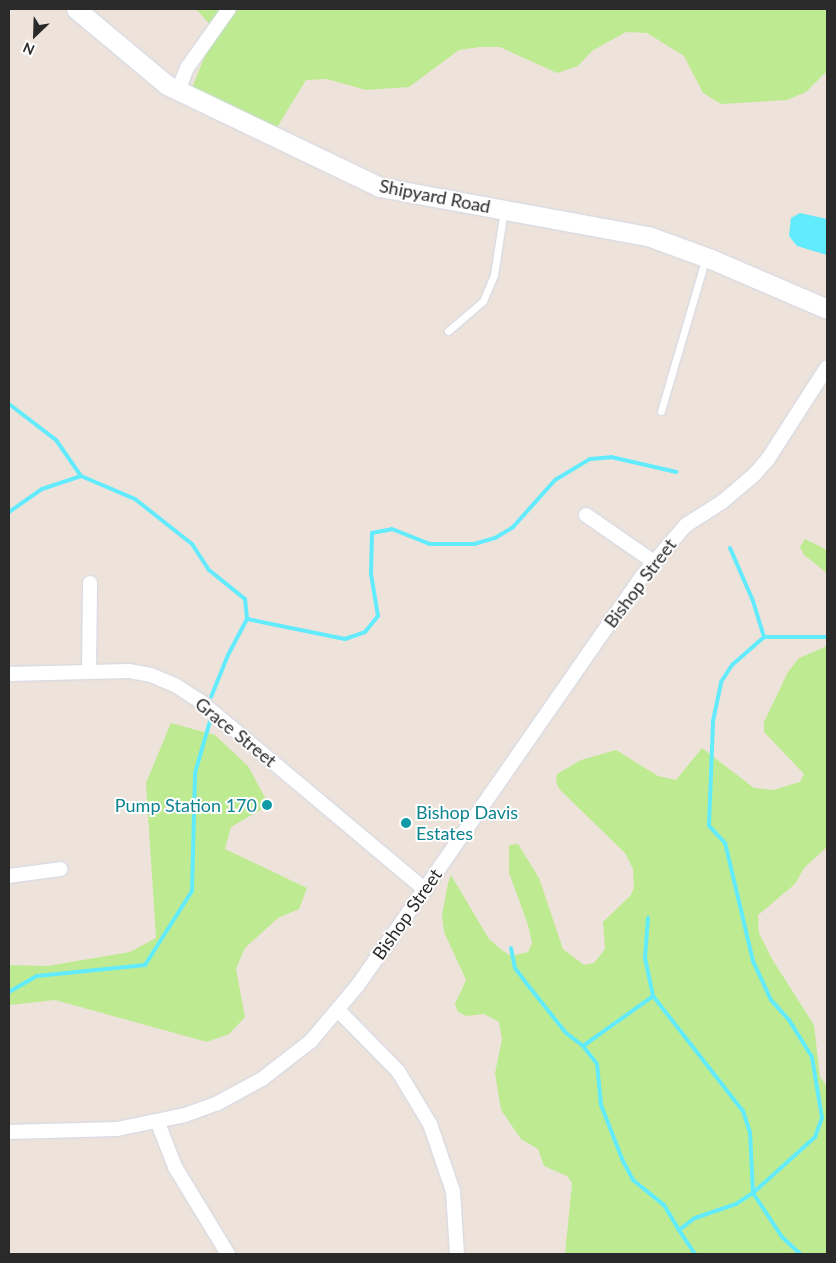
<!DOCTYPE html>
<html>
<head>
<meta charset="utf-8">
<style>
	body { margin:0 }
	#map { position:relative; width:836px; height:1263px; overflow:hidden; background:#eee3db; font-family:Lato,sans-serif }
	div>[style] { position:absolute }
	.green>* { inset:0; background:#beeb91 }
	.water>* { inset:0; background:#62ebfc }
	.stream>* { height:4px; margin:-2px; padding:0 2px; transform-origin:2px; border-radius:2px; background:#62ebfc }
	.roads { filter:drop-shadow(0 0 1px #d0d7e5) drop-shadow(0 0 1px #d0d7e5) }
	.lane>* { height:7px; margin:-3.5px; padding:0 3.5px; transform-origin:3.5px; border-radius:3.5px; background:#fff }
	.street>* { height:14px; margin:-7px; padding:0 7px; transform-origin:7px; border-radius:7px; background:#fff }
	.secondary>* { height:19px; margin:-9.5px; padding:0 9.5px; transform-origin:9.5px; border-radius:9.5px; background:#fff }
	.dots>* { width:14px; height:14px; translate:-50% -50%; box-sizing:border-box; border:2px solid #fff; border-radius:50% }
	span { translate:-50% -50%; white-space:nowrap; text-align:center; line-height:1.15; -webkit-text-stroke:4px #fff; paint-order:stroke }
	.street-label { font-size:18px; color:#2a2a2a }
	.culture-label { font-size:18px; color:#0d838f }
	.right { translate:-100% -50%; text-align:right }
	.left { translate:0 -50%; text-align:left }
	.frame { position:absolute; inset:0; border:10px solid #2a2a2a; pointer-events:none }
	.north { position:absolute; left:10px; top:10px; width:50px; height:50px; -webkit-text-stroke:4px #fff; paint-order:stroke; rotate:204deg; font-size:14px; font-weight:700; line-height:20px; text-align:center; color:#2a2a2a }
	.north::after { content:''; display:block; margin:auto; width:18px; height:22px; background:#2a2a2a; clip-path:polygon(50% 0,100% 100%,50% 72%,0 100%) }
</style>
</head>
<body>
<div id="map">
	<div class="green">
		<div style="clip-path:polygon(196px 9px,827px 9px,827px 71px,806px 92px,787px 100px,721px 104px,703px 93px,684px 56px,647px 33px,626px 32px,592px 51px,578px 66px,557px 73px,500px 47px,480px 47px,459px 50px,409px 87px,366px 90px,327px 79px,306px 80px,276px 129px,192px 88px,215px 30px)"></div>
		<div style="clip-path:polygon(805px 539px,827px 550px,827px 573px,804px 555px,800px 547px)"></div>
		<div style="clip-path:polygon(827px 646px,827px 847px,804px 868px,795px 884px,758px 915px,759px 933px,772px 959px,814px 1025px,820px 1077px,827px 1086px,827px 1254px,565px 1254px,572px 1183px,567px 1176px,544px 1166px,538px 1149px,521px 1139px,501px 1110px,495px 1073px,502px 1039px,499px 1022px,484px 1014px,466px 1016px,458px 1012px,455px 1004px,466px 980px,444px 932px,442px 915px,448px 883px,451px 875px,489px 939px,503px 951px,511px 956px,528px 952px,532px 943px,528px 925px,509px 873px,509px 845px,518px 844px,539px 878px,563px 949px,584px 965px,594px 963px,605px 949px,603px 922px,630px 896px,634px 888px,633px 869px,625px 853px,560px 790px,556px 783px,557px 774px,581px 760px,616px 750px,658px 776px,676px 780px,702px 748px,754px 788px,773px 790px,800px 782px,804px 774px,764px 732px,764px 722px,788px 672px,799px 658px)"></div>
		<div style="clip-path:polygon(171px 723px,215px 735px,248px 766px,269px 805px,231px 827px,225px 849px,307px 888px,299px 909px,278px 918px,245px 948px,236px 969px,245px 1017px,229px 1034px,207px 1042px,55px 1000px,9px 1005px,9px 965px,47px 966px,130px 952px,156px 938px,146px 783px)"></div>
	</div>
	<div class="water">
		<div style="clip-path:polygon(800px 213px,827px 219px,827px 255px,797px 246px,789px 236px,791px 218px)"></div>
	</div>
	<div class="stream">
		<div style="left:9px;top:404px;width:59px;rotate:37.5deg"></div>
		<div style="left:56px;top:440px;width:44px;rotate:55.2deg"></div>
		<div style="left:81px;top:476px;width:59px;rotate:23.1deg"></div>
		<div style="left:135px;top:499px;width:73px;rotate:38.3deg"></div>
		<div style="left:192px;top:544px;width:31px;rotate:57deg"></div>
		<div style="left:209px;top:570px;width:46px;rotate:38.9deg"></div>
		<div style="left:245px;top:599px;width:20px;rotate:84deg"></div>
		<div style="left:247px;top:619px;width:41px;rotate:117.8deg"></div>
		<div style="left:228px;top:655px;width:45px;rotate:112deg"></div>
		<div style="left:9px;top:512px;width:40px;rotate:-34.9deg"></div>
		<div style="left:42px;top:489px;width:41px;rotate:-18.4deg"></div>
		<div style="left:730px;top:548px;width:58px;rotate:66.5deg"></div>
		<div style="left:753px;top:601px;width:38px;rotate:73deg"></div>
		<div style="left:247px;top:619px;width:100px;rotate:11.5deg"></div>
		<div style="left:345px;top:639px;width:21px;rotate:-19deg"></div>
		<div style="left:365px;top:632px;width:21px;rotate:-51deg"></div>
		<div style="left:378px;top:616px;width:43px;rotate:-99.5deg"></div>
		<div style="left:371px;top:574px;width:41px;rotate:-88.6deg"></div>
		<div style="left:372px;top:533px;width:20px;rotate:-11deg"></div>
		<div style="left:392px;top:529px;width:41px;rotate:21.5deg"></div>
		<div style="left:430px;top:544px;width:44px"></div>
		<div style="left:474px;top:544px;width:22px;rotate:-16deg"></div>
		<div style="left:495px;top:538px;width:21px;rotate:-31deg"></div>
		<div style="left:513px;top:527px;width:63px;rotate:-48.2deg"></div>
		<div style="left:555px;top:480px;width:41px;rotate:-31deg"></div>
		<div style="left:590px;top:459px;width:21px;rotate:-5deg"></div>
		<div style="left:611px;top:457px;width:67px;rotate:13deg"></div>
		<div style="left:648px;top:918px;width:40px;rotate:94.3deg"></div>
		<div style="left:645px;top:958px;width:39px;rotate:78deg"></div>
		<div style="left:653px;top:996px;width:146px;rotate:52deg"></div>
		<div style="left:743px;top:1111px;width:22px;rotate:72deg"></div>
		<div style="left:750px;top:1132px;width:61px;rotate:87.2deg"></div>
		<div style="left:753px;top:1193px;width:53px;rotate:56.6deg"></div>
		<div style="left:782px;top:1237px;width:25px;rotate:43deg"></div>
		<div style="left:511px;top:948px;width:20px;rotate:79deg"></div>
		<div style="left:515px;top:968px;width:20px;rotate:53deg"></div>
		<div style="left:527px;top:984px;width:63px;rotate:51.5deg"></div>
		<div style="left:566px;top:1033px;width:21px;rotate:37deg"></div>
		<div style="left:583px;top:1046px;width:23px;rotate:52deg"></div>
		<div style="left:597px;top:1064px;width:41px;rotate:84.4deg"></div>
		<div style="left:601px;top:1105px;width:60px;rotate:68.6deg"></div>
		<div style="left:623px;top:1161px;width:21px;rotate:62deg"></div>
		<div style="left:633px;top:1180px;width:40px;rotate:39deg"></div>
		<div style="left:664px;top:1205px;width:29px;rotate:59deg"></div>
		<div style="left:9px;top:992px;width:32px;rotate:-30deg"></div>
		<div style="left:37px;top:976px;width:109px;rotate:-5.8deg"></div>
		<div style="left:145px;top:965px;width:88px;rotate:-57.6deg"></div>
		<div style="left:192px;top:891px;width:118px;rotate:-88.5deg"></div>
		<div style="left:195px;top:773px;width:54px;rotate:-73.9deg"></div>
		<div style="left:583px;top:1046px;width:86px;rotate:-35.5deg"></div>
		<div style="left:695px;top:1254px;width:29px;rotate:-124deg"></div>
		<div style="left:679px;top:1230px;width:20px;rotate:-37deg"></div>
		<div style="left:695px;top:1218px;width:43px;rotate:-18.9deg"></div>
		<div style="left:736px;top:1204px;width:20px;rotate:-33deg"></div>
		<div style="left:753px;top:1193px;width:84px;rotate:-42.1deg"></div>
		<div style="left:815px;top:1137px;width:20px;rotate:-70deg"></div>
		<div style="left:822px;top:1118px;width:62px;rotate:-99.3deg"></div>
		<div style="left:812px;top:1057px;width:44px;rotate:-121.9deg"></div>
		<div style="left:789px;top:1020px;width:27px;rotate:-132deg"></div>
		<div style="left:771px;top:1000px;width:43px;rotate:-114.8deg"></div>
		<div style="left:753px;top:961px;width:121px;rotate:-103.3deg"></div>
		<div style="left:725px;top:843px;width:23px;rotate:-133deg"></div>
		<div style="left:709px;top:826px;width:105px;rotate:-87.8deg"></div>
		<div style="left:713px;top:721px;width:40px;rotate:-78deg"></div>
		<div style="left:721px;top:682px;width:20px;rotate:-57deg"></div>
		<div style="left:732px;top:665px;width:43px;rotate:-41.2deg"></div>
		<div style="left:764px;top:637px;width:63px"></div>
	</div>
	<div class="roads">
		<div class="lane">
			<div style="left:448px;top:331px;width:46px;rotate:-40.6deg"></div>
			<div style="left:483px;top:301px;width:28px;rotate:-67deg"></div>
			<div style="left:494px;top:275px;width:66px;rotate:-81.3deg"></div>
			<div style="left:661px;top:411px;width:160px;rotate:-73.7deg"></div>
		</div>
		<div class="street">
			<div style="left:178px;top:91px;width:25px;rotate:-69deg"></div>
			<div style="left:187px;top:68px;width:72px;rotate:-54.6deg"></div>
			<div style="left:586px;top:515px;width:83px;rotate:34.7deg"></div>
			<div style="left:89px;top:671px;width:88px;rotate:-89.3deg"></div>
			<div style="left:9px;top:674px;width:120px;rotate:-1.4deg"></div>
			<div style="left:129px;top:671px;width:22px;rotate:10deg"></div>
			<div style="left:151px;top:675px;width:26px;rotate:23deg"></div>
			<div style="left:175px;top:685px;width:30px;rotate:33deg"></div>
			<div style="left:200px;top:701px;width:294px;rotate:40deg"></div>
			<div style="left:9px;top:876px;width:52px;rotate:-7.7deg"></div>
			<div style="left:338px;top:1010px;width:86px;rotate:45.5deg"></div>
			<div style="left:398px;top:1071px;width:62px;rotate:58.9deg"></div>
			<div style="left:430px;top:1124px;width:71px;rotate:71.1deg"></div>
			<div style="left:453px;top:1191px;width:63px;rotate:86.4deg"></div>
			<div style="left:158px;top:1123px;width:47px;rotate:68.9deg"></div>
			<div style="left:175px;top:1167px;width:102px;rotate:58.7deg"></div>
			<div style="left:9px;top:1132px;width:108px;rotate:-1.6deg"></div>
			<div style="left:117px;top:1129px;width:69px;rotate:-11.6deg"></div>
			<div style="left:185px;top:1115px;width:33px;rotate:-20deg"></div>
			<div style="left:216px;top:1104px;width:52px;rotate:-28.5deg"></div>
			<div style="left:262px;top:1079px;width:62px;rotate:-37.8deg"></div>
			<div style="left:311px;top:1041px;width:73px;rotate:-50deg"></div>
			<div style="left:358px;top:985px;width:498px;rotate:-55.2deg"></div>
			<div style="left:642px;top:576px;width:67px;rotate:-49.2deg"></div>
			<div style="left:686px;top:525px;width:43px;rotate:-32.6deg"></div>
			<div style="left:722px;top:502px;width:42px;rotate:-40.2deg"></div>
			<div style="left:754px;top:475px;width:21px;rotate:-49deg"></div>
			<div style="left:768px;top:459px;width:109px;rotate:-57.3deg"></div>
		</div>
		<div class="secondary">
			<div style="left:76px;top:9px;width:119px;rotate:39.9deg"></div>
			<div style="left:167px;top:85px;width:236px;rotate:25.6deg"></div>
			<div style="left:380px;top:187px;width:272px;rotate:10.4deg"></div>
			<div style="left:648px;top:236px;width:67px;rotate:20.1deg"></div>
			<div style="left:711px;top:259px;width:126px;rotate:23.3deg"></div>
		</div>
	</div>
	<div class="dots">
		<div style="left:267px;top:805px;background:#0f9aa8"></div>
		<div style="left:406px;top:823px;background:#0f9aa8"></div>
	</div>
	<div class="street-label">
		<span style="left:435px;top:196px;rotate:11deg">Shipyard Road</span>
		<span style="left:640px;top:583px;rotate:-53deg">Bishop Street</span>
		<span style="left:236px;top:732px;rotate:39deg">Grace Street</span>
		<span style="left:407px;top:914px;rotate:-55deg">Bishop Street</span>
	</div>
	<div class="culture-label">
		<span class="right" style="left:257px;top:805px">Pump Station 170</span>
		<span class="left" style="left:416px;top:823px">Bishop Davis<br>Estates</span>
	</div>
	<div class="frame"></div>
	<div class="north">N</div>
</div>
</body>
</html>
